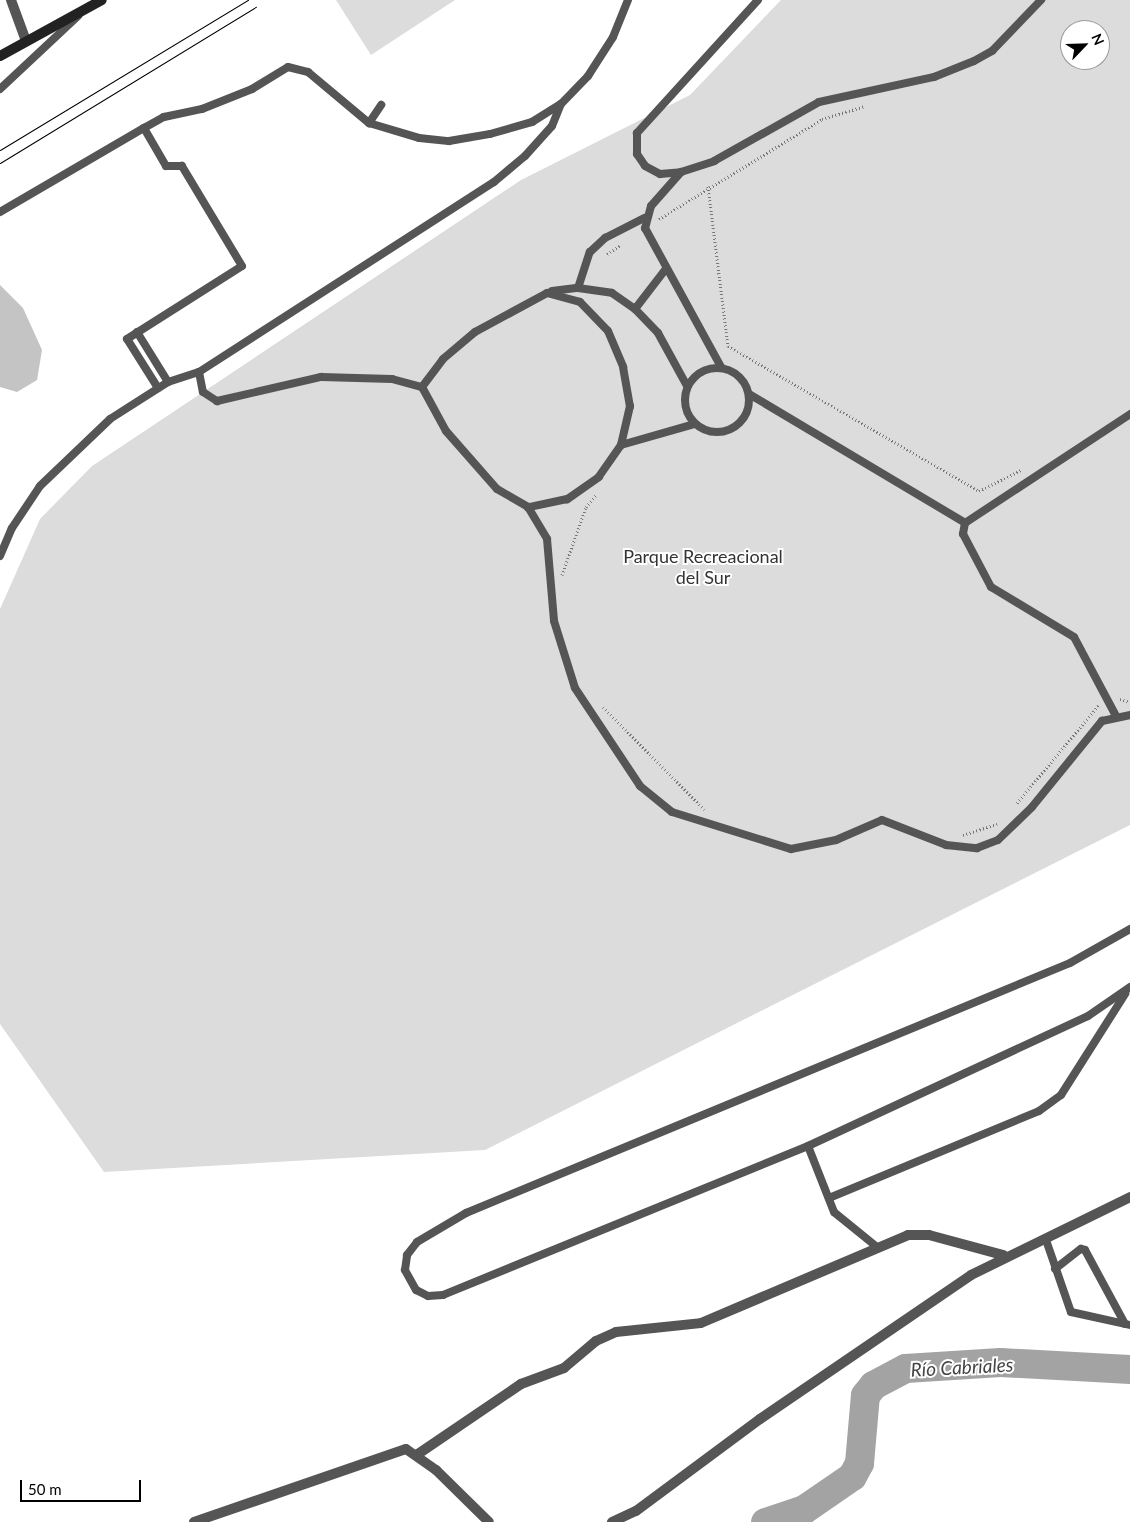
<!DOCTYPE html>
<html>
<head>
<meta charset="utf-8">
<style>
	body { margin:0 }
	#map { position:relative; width:1130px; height:1522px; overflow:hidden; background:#fff; font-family:Lato,sans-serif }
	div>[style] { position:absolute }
	.green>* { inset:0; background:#dcdcdc }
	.river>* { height:29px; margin:-14.5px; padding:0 14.5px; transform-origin:14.5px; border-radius:14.5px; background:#a3a3a3 }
	.building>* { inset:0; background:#c4c4c4 }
	.path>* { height:3px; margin-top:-1.5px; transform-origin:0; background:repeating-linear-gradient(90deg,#777 0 1px,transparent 0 3.5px) }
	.lane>* { height:8px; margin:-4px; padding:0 4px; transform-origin:4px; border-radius:4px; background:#555 }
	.lane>.ring { margin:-4px; padding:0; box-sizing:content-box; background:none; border:8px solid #555; border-radius:50% }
	.street>* { height:10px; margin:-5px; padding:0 5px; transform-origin:5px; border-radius:5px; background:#555 }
	.secondary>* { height:10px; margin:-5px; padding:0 5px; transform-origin:5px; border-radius:5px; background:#222 }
	.tram>* { height:1px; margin:-0.5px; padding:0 0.5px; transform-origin:0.5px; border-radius:0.5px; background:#000 }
	span { translate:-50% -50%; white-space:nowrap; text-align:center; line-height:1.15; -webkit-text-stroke:4px #fff; paint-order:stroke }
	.park-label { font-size:18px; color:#333 }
	.water-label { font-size:19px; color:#444; font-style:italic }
	.north { position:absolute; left:1060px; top:20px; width:50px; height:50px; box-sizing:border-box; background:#fff; border:1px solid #999; border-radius:50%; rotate:66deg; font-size:14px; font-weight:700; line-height:20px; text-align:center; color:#000 }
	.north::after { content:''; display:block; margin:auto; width:18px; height:22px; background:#000; clip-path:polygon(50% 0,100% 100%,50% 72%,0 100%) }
	.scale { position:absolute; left:20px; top:1480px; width:121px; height:22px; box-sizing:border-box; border:2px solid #000; border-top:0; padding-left:6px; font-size:15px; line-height:18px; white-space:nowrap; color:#000; -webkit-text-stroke:4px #fff; paint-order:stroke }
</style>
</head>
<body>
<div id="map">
	<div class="green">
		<div style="clip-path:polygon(336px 0,455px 0,371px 55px)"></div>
		<div style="clip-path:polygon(evenodd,781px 0,1130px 0,1130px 825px,485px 1150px,104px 1172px,0 1024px,0 609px,40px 519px,92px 466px,521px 180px,690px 95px,781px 0,1070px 30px,1100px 30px,1100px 60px,1070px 60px,1070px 30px)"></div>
	</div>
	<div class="river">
		<div style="left:765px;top:1522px;width:41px;rotate:-18.4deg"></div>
		<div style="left:804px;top:1509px;width:58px;rotate:-34.5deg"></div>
		<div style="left:852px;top:1476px;width:15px;rotate:-62deg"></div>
		<div style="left:859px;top:1463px;width:68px;rotate:-85deg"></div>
		<div style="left:865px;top:1395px;width:13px;rotate:-51deg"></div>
		<div style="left:873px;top:1385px;width:36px;rotate:-28deg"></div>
		<div style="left:905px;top:1368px;width:95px;rotate:-3.6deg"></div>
		<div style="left:1000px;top:1362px;width:130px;rotate:3.1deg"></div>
	</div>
	<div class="building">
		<div style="clip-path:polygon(0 285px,23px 308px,42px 350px,37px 380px,17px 392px,0 387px)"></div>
	</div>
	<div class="path">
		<div style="left:708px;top:186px;width:161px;rotate:82.9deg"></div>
		<div style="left:728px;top:346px;width:290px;rotate:30deg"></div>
		<div style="left:979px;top:491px;width:47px;rotate:-26.6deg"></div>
		<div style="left:659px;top:219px;width:191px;rotate:-31.5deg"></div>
		<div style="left:822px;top:119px;width:45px;rotate:-16.8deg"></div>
		<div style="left:607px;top:254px;width:17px;rotate:-33deg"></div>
		<div style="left:562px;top:575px;width:72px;rotate:-70.6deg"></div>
		<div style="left:586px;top:507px;width:17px;rotate:-50deg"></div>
		<div style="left:1120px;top:699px;width:10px;rotate:17deg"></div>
		<div style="left:603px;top:707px;width:144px;rotate:45.3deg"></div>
		<div style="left:1017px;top:803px;width:128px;rotate:-50.1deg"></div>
		<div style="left:963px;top:835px;width:36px;rotate:-18deg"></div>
	</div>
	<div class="lane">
		<div style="left:758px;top:0;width:180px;rotate:132.3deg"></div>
		<div style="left:637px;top:133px;width:21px;rotate:90deg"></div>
		<div style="left:637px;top:154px;width:14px;rotate:56deg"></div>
		<div style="left:645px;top:166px;width:17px;rotate:28deg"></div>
		<div style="left:660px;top:174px;width:21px;rotate:-5deg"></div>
		<div style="left:681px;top:172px;width:35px;rotate:-18deg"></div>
		<div style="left:714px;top:161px;width:120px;rotate:-29.3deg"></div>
		<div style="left:819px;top:102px;width:118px;rotate:-12.3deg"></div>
		<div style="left:934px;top:77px;width:43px;rotate:-21.8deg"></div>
		<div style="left:974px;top:61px;width:21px;rotate:-29deg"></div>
		<div style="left:992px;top:51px;width:71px;rotate:-46.1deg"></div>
		<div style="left:0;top:89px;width:107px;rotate:-43.1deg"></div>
		<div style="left:369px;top:123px;width:22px;rotate:-56deg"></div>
		<div style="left:681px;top:172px;width:45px;rotate:131.4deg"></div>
		<div style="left:651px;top:206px;width:23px;rotate:105deg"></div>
		<div style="left:645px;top:228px;width:158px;rotate:61.3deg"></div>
		<div style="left:0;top:212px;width:167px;rotate:-30.3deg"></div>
		<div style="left:578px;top:288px;width:38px;rotate:-72deg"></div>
		<div style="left:590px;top:252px;width:21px;rotate:-43deg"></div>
		<div style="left:605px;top:238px;width:44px;rotate:-27.1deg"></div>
		<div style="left:552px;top:291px;width:26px;rotate:-7deg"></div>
		<div style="left:578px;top:288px;width:34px;rotate:8deg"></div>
		<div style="left:612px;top:293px;width:28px;rotate:35deg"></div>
		<div style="left:635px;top:309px;width:33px;rotate:46deg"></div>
		<div style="left:658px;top:333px;width:60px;rotate:61.3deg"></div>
		<div style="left:635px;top:309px;width:49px;rotate:-52.4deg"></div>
		<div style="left:137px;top:332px;width:59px;rotate:58.2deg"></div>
		<div class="ring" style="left:685px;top:368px;width:56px;height:56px"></div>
		<div style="left:199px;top:372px;width:20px;rotate:79deg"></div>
		<div style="left:203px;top:392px;width:17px;rotate:33deg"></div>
		<div style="left:217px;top:401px;width:107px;rotate:-13deg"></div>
		<div style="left:321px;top:377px;width:71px;rotate:1.6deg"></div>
		<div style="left:392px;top:379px;width:31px;rotate:15deg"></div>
		<div style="left:422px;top:387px;width:50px;rotate:61.4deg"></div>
		<div style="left:446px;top:431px;width:77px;rotate:48.7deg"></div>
		<div style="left:497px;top:489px;width:36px;rotate:30deg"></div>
		<div style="left:528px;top:507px;width:37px;rotate:59deg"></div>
		<div style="left:547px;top:539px;width:82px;rotate:85.1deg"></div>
		<div style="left:554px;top:621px;width:70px;rotate:72.6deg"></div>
		<div style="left:575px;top:688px;width:118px;rotate:56.4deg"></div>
		<div style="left:640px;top:786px;width:41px;rotate:39.1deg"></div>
		<div style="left:672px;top:812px;width:125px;rotate:17.3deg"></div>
		<div style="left:791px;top:849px;width:46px;rotate:-11.3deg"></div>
		<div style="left:836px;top:840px;width:50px;rotate:-23.5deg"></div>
		<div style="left:882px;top:820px;width:69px;rotate:21.3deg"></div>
		<div style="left:946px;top:845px;width:31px;rotate:6deg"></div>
		<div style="left:977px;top:848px;width:22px;rotate:-21deg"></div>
		<div style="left:998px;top:840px;width:47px;rotate:-44.1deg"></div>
		<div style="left:1032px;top:807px;width:111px;rotate:-50.9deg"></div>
		<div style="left:1102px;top:721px;width:29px;rotate:-12deg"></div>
		<div style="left:422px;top:387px;width:35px;rotate:-53deg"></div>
		<div style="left:443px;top:359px;width:42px;rotate:-40.2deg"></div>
		<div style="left:475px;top:332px;width:82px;rotate:-28.4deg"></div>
		<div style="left:547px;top:293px;width:34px;rotate:15deg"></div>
		<div style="left:580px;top:302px;width:40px;rotate:46deg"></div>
		<div style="left:608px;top:331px;width:39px;rotate:67deg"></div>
		<div style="left:623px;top:367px;width:40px;rotate:80deg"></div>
		<div style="left:630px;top:406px;width:40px;rotate:103deg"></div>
		<div style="left:621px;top:445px;width:39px;rotate:125deg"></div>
		<div style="left:599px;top:477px;width:39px;rotate:145deg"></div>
		<div style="left:567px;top:499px;width:40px;rotate:168deg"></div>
		<div style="left:158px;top:388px;width:58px;rotate:-122.3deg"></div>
		<div style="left:127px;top:339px;width:136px;rotate:-32.4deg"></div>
		<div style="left:242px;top:266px;width:117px;rotate:-121deg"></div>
		<div style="left:182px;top:166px;width:16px;rotate:180deg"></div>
		<div style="left:166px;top:166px;width:44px;rotate:-120.1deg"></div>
		<div style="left:144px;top:128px;width:23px;rotate:-29deg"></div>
		<div style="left:164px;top:117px;width:39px;rotate:-12deg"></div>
		<div style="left:202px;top:109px;width:54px;rotate:-21.8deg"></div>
		<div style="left:252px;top:89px;width:42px;rotate:-31.4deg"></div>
		<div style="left:288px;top:67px;width:21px;rotate:14deg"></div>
		<div style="left:308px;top:72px;width:80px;rotate:39.9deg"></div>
		<div style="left:369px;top:123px;width:52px;rotate:16.7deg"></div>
		<div style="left:419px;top:138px;width:30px;rotate:6deg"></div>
		<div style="left:449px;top:141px;width:42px;rotate:-9.7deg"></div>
		<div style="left:490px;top:134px;width:44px;rotate:-15.9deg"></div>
		<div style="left:532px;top:122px;width:34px;rotate:-32deg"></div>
		<div style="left:749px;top:394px;width:252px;rotate:30.8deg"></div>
		<div style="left:621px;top:445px;width:76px;rotate:-16deg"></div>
		<div style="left:0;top:556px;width:30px;rotate:-67deg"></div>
		<div style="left:12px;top:528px;width:50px;rotate:-56.3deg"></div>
		<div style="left:40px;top:486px;width:97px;rotate:-43.7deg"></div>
		<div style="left:110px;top:419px;width:69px;rotate:-32.5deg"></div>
		<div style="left:168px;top:382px;width:33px;rotate:-18deg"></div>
		<div style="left:199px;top:372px;width:351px;rotate:-32.8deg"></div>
		<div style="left:494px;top:182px;width:40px;rotate:-40deg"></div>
		<div style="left:525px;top:156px;width:40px;rotate:-48deg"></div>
		<div style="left:552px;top:126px;width:24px;rotate:-68deg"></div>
		<div style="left:561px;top:104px;width:39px;rotate:-46deg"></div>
		<div style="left:588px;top:76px;width:46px;rotate:-57.3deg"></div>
		<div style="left:613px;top:37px;width:40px;rotate:-68deg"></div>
		<div style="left:1116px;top:716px;width:89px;rotate:-118deg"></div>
		<div style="left:1074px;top:637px;width:97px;rotate:-148.9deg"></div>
		<div style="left:991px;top:587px;width:60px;rotate:-117.8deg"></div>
		<div style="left:963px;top:534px;width:11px;rotate:-80deg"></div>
		<div style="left:965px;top:523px;width:198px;rotate:-33.4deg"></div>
		<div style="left:808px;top:1146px;width:309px;rotate:-24.9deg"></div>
		<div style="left:1088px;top:1016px;width:51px;rotate:-34.6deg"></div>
		<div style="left:829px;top:1198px;width:227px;rotate:-22.5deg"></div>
		<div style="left:1039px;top:1111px;width:27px;rotate:-36deg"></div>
		<div style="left:1061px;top:1095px;width:120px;rotate:-57.6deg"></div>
		<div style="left:1046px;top:1240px;width:76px;rotate:70.9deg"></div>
		<div style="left:1071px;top:1312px;width:60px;rotate:12.4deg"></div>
		<div style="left:877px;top:1247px;width:55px;rotate:-140.9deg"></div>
		<div style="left:834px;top:1212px;width:71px;rotate:-111.5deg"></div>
		<div style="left:808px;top:1146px;width:394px;rotate:157.8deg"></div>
		<div style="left:443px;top:1295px;width:15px;rotate:176deg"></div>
		<div style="left:428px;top:1296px;width:13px;rotate:-153deg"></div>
		<div style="left:416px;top:1290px;width:23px;rotate:-119deg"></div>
		<div style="left:405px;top:1270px;width:15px;rotate:-82deg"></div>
		<div style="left:407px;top:1255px;width:16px;rotate:-52deg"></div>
		<div style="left:417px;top:1242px;width:57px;rotate:-30.6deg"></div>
		<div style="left:466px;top:1213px;width:654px;rotate:-22.49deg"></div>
		<div style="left:1070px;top:963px;width:69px;rotate:-29.5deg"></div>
		<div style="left:1055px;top:1269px;width:33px;rotate:-38deg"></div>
		<div style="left:1081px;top:1249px;width:4px;rotate:14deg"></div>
		<div style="left:1085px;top:1250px;width:84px;rotate:61.6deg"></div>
	</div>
	<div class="street">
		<div style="left:11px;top:0;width:44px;rotate:69.9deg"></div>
		<div style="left:418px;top:1454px;width:125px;rotate:-34.2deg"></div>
		<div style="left:521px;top:1384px;width:46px;rotate:-20.4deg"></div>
		<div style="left:564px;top:1368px;width:42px;rotate:-40.2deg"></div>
		<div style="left:596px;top:1341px;width:22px;rotate:-24deg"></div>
		<div style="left:616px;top:1332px;width:85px;rotate:-6deg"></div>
		<div style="left:701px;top:1323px;width:225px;rotate:-23deg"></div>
		<div style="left:908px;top:1235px;width:21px"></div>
		<div style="left:929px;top:1235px;width:77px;rotate:15.1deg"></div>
		<div style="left:194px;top:1522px;width:224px;rotate:-19deg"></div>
		<div style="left:406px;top:1449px;width:37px;rotate:35deg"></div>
		<div style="left:436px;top:1470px;width:74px;rotate:44.5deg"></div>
		<div style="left:612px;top:1522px;width:26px;rotate:-25deg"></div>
		<div style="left:636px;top:1511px;width:154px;rotate:-36.6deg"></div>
		<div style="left:760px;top:1419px;width:255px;rotate:-34.3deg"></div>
		<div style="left:971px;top:1275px;width:177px;rotate:-26.1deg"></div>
	</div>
	<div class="secondary">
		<div style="left:0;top:56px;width:116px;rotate:-28.8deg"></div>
	</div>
	<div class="tram">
		<div style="left:0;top:150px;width:290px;rotate:-31.2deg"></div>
		<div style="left:0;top:163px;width:300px;rotate:-31.4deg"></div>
	</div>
	<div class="park-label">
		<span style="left:703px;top:567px">Parque Recreacional<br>del Sur</span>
	</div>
	<div class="water-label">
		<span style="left:962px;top:1367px;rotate:-3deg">Río Cabriales</span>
	</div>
	<div class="north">N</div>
	<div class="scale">50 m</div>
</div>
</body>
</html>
